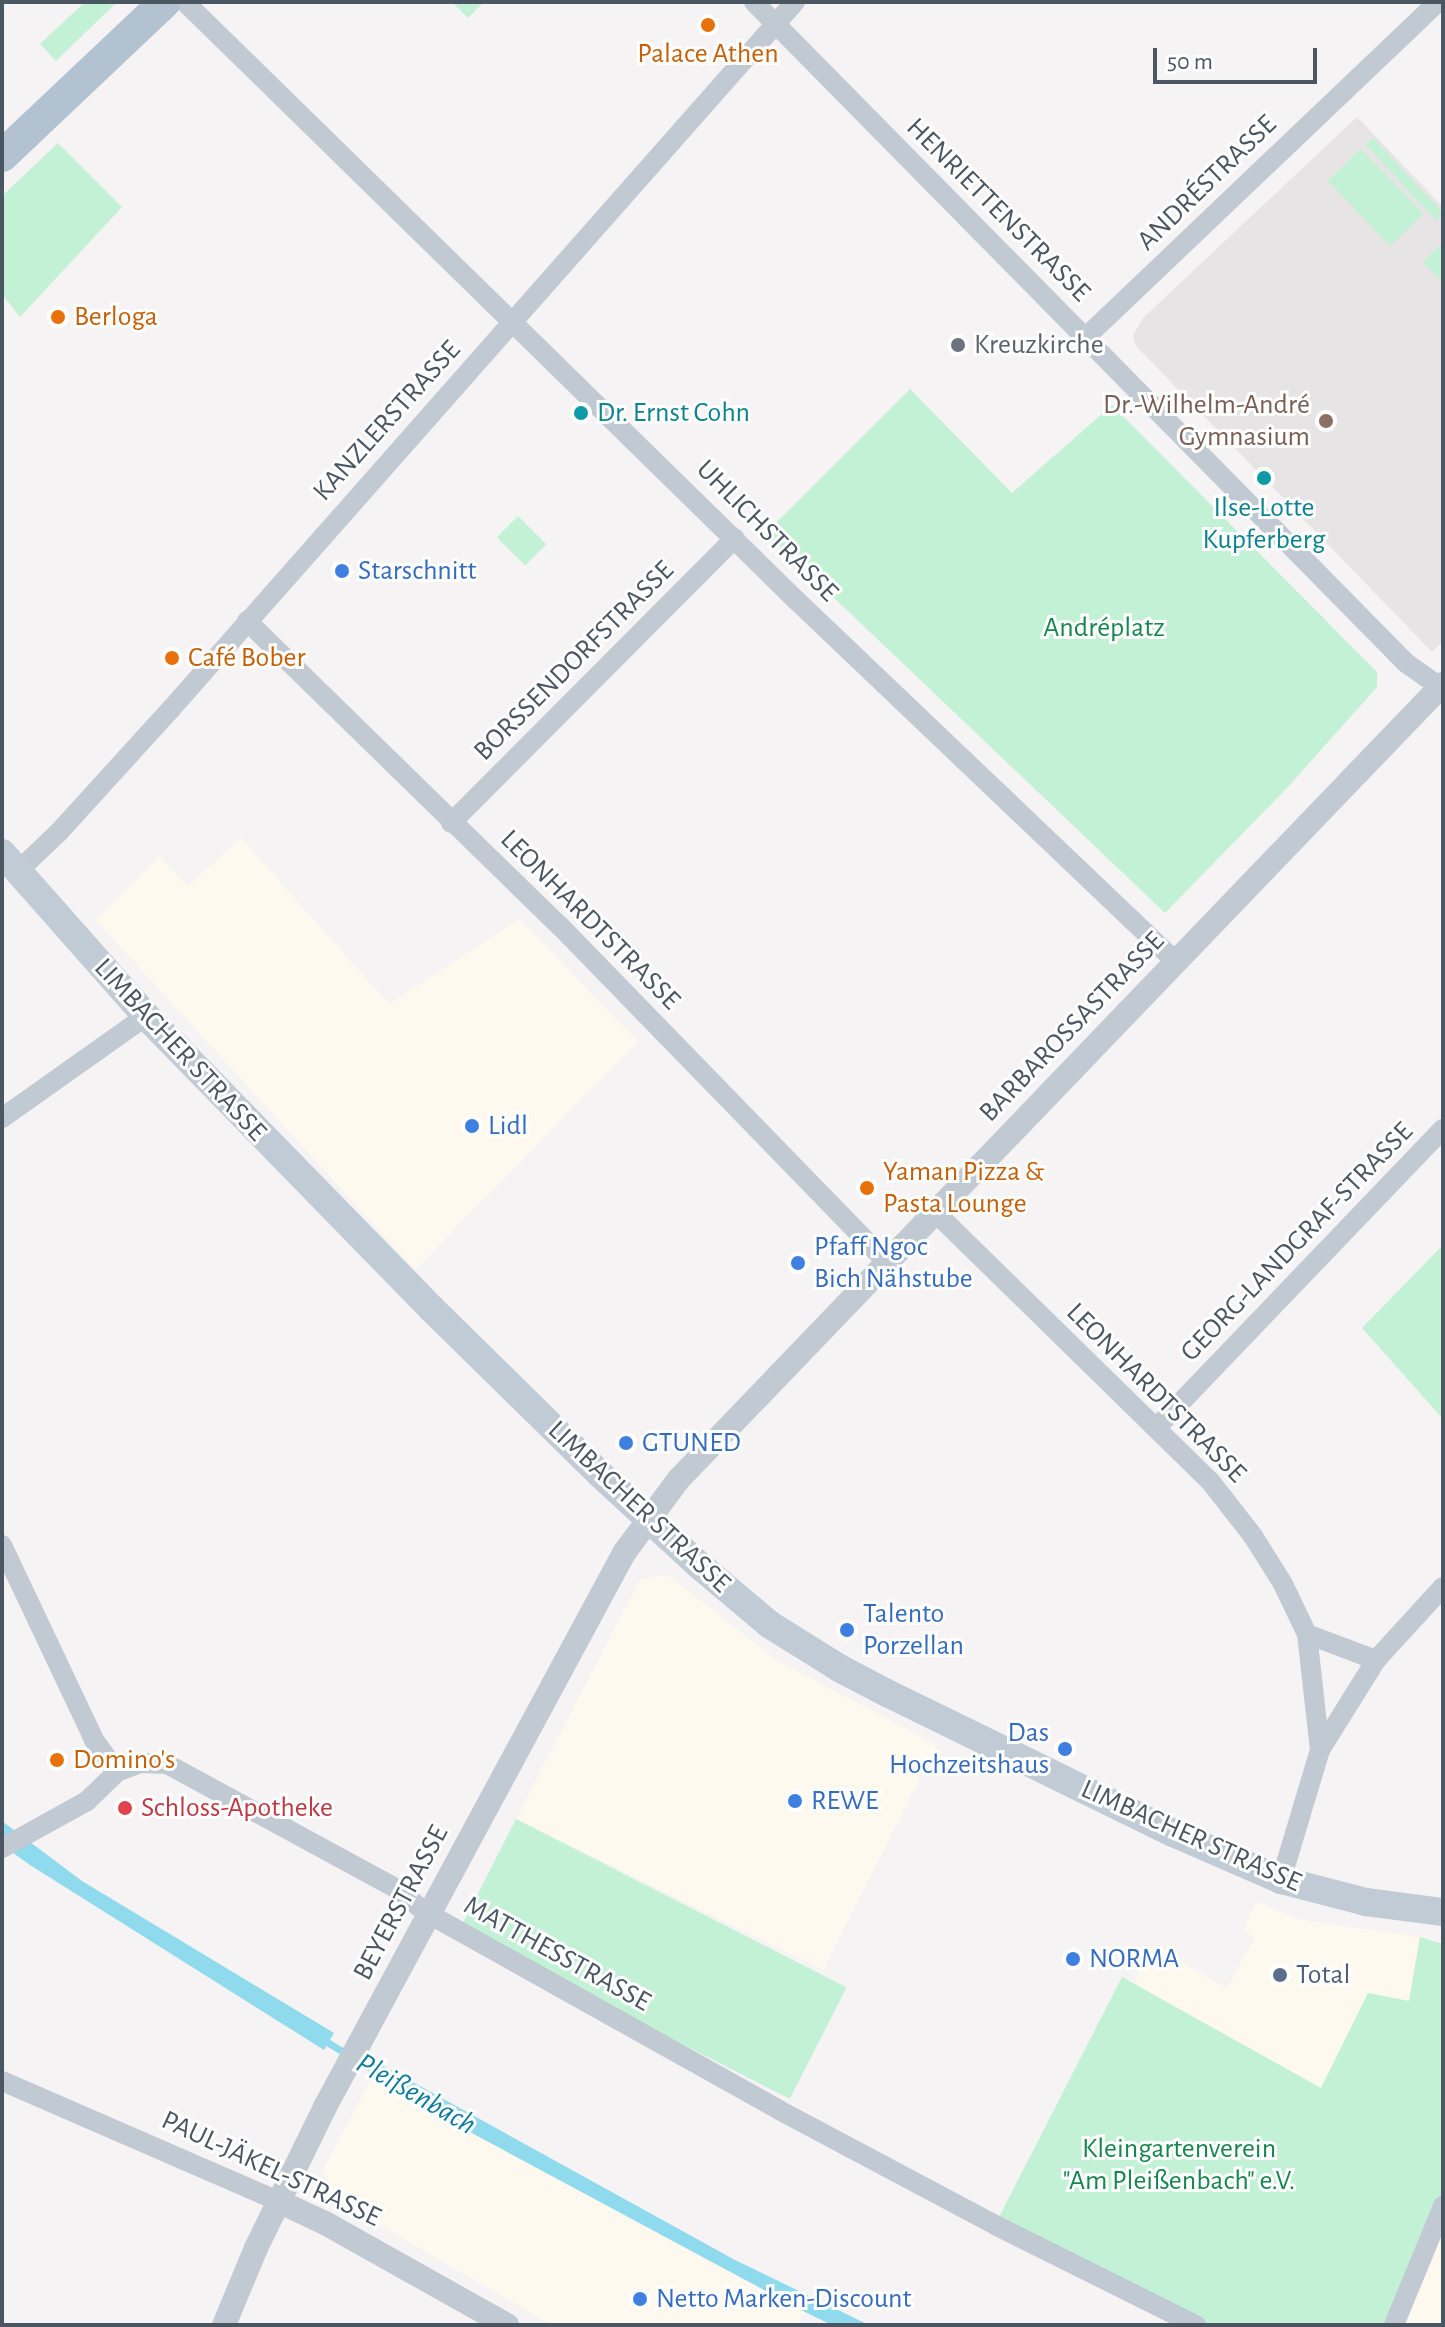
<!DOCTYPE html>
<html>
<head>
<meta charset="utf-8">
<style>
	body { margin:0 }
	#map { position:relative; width:1445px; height:2327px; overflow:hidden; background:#f5f3f3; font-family:"Alegreya Sans",sans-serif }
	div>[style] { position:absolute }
	.commercial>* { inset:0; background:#fdf9ef }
	.education>* { inset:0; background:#e6e4e5 }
	.green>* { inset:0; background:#c3f1d5; transform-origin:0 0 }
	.water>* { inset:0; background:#90daee }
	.stream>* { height:7px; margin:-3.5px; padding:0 3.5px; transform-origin:3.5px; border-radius:3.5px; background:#90daee }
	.minor>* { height:20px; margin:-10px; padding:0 10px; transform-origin:10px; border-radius:10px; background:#c1cad2 }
	.tertiary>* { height:24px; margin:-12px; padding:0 12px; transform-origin:12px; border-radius:12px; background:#c1cad2 }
	.secondary>* { height:28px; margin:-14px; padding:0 14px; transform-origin:14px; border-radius:14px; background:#c1cbd6 }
	.primary>* { height:32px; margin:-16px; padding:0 16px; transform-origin:16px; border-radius:16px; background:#b3c2d1 }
	.dots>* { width:22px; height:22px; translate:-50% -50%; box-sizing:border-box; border:4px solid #fff; border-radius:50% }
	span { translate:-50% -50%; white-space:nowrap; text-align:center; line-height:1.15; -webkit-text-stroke:6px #fff; paint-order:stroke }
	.food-label { font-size:28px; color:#c56008 }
	.left { translate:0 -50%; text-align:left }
	.street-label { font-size:28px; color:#4a5661 }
	.worship-label { font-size:28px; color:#5b616d }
	.education-label { font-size:28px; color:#785e54 }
	.right { translate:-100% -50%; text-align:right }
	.culture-label { font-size:28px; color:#0d838f }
	.shop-label { font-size:28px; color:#366cbe }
	.park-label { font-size:28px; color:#17864f }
	.health-label { font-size:28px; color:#be3a42 }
	.service-label { font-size:28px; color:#4e5e75 }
	.water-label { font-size:30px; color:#0c7c9b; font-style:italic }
	.frame { position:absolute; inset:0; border:4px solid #4a5661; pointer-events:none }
	.scale { position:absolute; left:1153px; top:48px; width:164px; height:36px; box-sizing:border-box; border:4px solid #4a5661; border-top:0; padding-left:10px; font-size:24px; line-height:28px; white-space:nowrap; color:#4a5661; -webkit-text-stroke:6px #fff; paint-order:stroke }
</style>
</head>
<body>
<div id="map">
	<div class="commercial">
		<div style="clip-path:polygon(241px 838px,389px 1004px,519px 919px,638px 1041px,415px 1270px,96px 920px,159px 856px,188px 886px)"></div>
		<div style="clip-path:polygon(668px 1575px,776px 1660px,937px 1745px,823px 1970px,516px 1819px,640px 1579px)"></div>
		<div style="clip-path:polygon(1256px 1902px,1302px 1920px,1420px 1937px,1409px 2002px,1368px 1993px,1321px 2089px,1134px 1984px,1152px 1946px,1227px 1988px,1255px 1938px,1243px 1932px)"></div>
		<div style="clip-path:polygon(371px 2079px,805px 2312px,797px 2325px,552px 2325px,345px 2205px,327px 2185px,323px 2170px)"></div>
		<div style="clip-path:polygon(1443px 2206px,1443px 2325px,1397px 2325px)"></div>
	</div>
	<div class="education">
		<div style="clip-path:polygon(1357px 117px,1443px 207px,1443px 641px,1432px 652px,1135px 345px,1133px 335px,1143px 318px)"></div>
	</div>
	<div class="green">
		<div style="clip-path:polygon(85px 2px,117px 2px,56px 61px,40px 44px)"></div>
		<div style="clip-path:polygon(452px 2px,484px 2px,468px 18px)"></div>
		<div style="left:1373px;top:138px;width:103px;height:10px;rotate:47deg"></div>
		<div style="clip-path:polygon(58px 143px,122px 207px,20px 317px,2px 294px,2px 196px)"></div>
		<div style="left:1361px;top:149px;width:90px;height:46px;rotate:46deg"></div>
		<div style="clip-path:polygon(1443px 243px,1443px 283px,1423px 262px)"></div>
		<div style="clip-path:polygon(910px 389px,1012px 493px,1112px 405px,1377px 672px,1377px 687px,1287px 788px,1165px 913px,766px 533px)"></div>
		<div style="left:518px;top:516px;width:40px;height:30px;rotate:45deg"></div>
		<div style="clip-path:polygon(1443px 1245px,1443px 1419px,1362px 1328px)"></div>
		<div style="left:516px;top:1819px;width:371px;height:125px;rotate:27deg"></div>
		<div style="clip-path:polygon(1420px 1937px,1443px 1944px,1443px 2206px,1394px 2325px,1196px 2325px,995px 2225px,1122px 1977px,1321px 2088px,1368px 1993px,1409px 2001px)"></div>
	</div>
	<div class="water">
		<div style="clip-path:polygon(2px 1821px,82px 1881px,334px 2033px,324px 2050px,30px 1865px,2px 1845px)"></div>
		<div style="clip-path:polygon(380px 2064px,735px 2260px,869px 2325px,832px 2325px,805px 2312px,371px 2079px)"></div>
	</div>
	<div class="stream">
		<div style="left:322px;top:2039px;width:71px;rotate:31.2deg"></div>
	</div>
	<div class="minor">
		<div style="left:185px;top:2px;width:854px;rotate:44.38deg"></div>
		<div style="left:795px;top:599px;width:526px;rotate:43.61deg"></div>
		<div style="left:754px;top:2px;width:928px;rotate:45.39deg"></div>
		<div style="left:1406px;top:663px;width:45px;rotate:35.1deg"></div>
		<div style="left:1085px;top:338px;width:487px;rotate:-43.6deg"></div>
		<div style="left:247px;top:621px;width:437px;rotate:44.3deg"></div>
		<div style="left:560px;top:926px;width:470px;rotate:45.8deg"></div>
		<div style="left:451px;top:823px;width:402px;rotate:-45.1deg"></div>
		<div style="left:17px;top:872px;width:58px;rotate:-43.6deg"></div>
		<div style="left:59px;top:832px;width:166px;rotate:-47.7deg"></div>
		<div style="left:171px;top:709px;width:943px;rotate:-48.57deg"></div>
		<div style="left:2px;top:1118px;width:176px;rotate:-35.3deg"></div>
		<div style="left:936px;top:1213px;width:383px;rotate:44.4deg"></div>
		<div style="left:1210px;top:1481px;width:70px;rotate:52deg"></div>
		<div style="left:1253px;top:1536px;width:57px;rotate:58deg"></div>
		<div style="left:1283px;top:1584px;width:55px;rotate:64.4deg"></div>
		<div style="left:1307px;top:1634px;width:117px;rotate:83.6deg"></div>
		<div style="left:1157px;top:1427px;width:413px;rotate:-46.2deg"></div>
		<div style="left:2px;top:1545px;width:216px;rotate:64.7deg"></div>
		<div style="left:94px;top:1740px;width:39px;rotate:54deg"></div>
		<div style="left:1307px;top:1634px;width:74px;rotate:20.6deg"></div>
		<div style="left:2px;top:1848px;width:97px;rotate:-28.9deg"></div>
		<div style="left:87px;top:1801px;width:42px;rotate:-44deg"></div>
		<div style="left:117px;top:1772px;width:26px;rotate:-21deg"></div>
		<div style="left:141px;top:1763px;width:26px;rotate:2deg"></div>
		<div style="left:167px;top:1764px;width:262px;rotate:28.5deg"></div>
		<div style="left:397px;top:1889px;width:38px;rotate:39deg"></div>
		<div style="left:427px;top:1913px;width:403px;rotate:29.2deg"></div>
		<div style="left:779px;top:2110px;width:245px;rotate:28deg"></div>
		<div style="left:995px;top:2225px;width:225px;rotate:26.5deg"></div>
		<div style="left:1281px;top:1880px;width:136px;rotate:-73.3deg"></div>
		<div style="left:1320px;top:1750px;width:106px;rotate:-58.1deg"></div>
		<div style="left:1376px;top:1660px;width:99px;rotate:-47.5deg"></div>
		<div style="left:2px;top:2081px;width:301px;rotate:23.5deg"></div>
		<div style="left:1394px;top:2325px;width:129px;rotate:-67.6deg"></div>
	</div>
	<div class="tertiary">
		<div style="left:278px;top:2201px;width:52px;rotate:25.1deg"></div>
		<div style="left:325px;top:2223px;width:209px;rotate:29.3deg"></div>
		<div style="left:224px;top:2325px;width:83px;rotate:-67.4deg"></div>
		<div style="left:256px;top:2248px;width:157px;rotate:-63.9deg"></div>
		<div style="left:325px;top:2107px;width:630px;rotate:-61.64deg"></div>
		<div style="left:624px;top:1553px;width:92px;rotate:-53.4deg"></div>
		<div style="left:679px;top:1479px;width:1103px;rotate:-46.14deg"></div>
	</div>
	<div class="secondary">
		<div style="left:2px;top:853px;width:217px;rotate:48.5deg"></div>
		<div style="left:146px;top:1016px;width:408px;rotate:45.7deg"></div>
		<div style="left:431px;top:1308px;width:237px;rotate:44.5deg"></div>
		<div style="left:600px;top:1474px;width:134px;rotate:42.6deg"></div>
		<div style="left:699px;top:1565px;width:92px;rotate:40.1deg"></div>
		<div style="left:769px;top:1624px;width:85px;rotate:32deg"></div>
		<div style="left:841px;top:1669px;width:52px;rotate:27.6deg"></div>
		<div style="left:887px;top:1693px;width:318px;rotate:26.1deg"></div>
		<div style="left:1173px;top:1833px;width:118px;rotate:23.5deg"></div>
		<div style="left:1281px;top:1880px;width:88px;rotate:14.5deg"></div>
		<div style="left:1366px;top:1902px;width:78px;rotate:7.4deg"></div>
	</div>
	<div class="primary">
		<div style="left:2px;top:156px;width:224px;rotate:-43.4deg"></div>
	</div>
	<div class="dots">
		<div style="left:708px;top:25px;background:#e8710a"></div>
		<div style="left:58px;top:317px;background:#e8710a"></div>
		<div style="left:958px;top:345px;background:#6b7280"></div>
		<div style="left:581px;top:413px;background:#0f9aa8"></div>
		<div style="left:1326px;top:421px;background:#8d6e63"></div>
		<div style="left:1264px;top:478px;background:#0f9aa8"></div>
		<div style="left:342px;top:571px;background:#3f7fe0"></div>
		<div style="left:172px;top:658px;background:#e8710a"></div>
		<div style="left:472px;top:1126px;background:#3f7fe0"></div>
		<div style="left:867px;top:1188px;background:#e8710a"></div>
		<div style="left:798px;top:1263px;background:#3f7fe0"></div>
		<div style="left:626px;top:1443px;background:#3f7fe0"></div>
		<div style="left:847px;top:1630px;background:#3f7fe0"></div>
		<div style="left:1065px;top:1749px;background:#3f7fe0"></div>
		<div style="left:57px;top:1760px;background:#e8710a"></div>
		<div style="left:795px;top:1801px;background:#3f7fe0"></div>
		<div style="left:125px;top:1808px;background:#e0444e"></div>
		<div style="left:1073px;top:1959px;background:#3f7fe0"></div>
		<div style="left:1280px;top:1975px;background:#5c6f8a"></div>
		<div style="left:640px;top:2299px;background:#3f7fe0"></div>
	</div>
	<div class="food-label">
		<span style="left:708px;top:54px">Palace Athen</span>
		<span class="left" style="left:74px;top:317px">Berloga</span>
		<span class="left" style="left:188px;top:658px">Café Bober</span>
		<span class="left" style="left:883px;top:1188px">Yaman Pizza &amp;<br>Pasta Lounge</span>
		<span class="left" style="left:73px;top:1760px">Domino's</span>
	</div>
	<div class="street-label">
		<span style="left:1207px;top:183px;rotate:-44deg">ANDRÉSTRASSE</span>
		<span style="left:998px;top:210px;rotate:45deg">HENRIETTENSTRASSE</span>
		<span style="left:387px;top:421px;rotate:-48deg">KANZLERSTRASSE</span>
		<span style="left:767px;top:531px;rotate:45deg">UHLICHSTRASSE</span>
		<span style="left:574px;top:661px;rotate:-45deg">BORSSENDORFSTRASSE</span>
		<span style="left:590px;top:920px;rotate:45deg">LEONHARDTSTRASSE</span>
		<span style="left:1072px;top:1027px;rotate:-46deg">BARBAROSSASTRASSE</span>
		<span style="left:180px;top:1050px;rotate:47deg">LIMBACHER STRASSE</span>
		<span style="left:1297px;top:1242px;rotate:-46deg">GEORG-LANDGRAF-STRASSE</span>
		<span style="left:1156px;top:1393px;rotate:45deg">LEONHARDTSTRASSE</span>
		<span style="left:639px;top:1507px;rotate:43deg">LIMBACHER STRASSE</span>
		<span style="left:1191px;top:1836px;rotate:24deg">LIMBACHER STRASSE</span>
		<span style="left:401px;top:1903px;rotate:-62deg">BEYERSTRASSE</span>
		<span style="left:557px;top:1954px;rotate:29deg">MATTHESSTRASSE</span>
		<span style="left:271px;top:2169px;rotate:25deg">PAUL-JÄKEL-STRASSE</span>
	</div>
	<div class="worship-label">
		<span class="left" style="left:974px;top:345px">Kreuzkirche</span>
	</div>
	<div class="education-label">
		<span class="right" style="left:1310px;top:421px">Dr.-Wilhelm-André<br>Gymnasium</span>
	</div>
	<div class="culture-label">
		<span class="left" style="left:597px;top:413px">Dr. Ernst Cohn</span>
		<span style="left:1264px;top:524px">Ilse-Lotte<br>Kupferberg</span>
	</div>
	<div class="shop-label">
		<span class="left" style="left:358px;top:571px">Starschnitt</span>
		<span class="left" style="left:488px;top:1126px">Lidl</span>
		<span class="left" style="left:814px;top:1263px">Pfaff Ngoc<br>Bich Nähstube</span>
		<span class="left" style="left:642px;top:1443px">GTUNED</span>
		<span class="left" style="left:863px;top:1630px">Talento<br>Porzellan</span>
		<span class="right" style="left:1049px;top:1749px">Das<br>Hochzeitshaus</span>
		<span class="left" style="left:811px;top:1801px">REWE</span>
		<span class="left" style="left:1089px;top:1959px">NORMA</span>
		<span class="left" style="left:656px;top:2299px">Netto Marken-Discount</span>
	</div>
	<div class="park-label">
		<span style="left:1104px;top:628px">Andréplatz</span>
		<span style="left:1179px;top:2165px">Kleingartenverein<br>"Am Pleißenbach" e.V.</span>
	</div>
	<div class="health-label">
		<span class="left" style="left:141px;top:1808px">Schloss-Apotheke</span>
	</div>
	<div class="service-label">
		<span class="left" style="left:1296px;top:1975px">Total</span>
	</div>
	<div class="water-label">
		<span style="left:416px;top:2094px;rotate:30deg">Pleißenbach</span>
	</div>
	<div class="frame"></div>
	<div class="scale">50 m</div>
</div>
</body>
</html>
